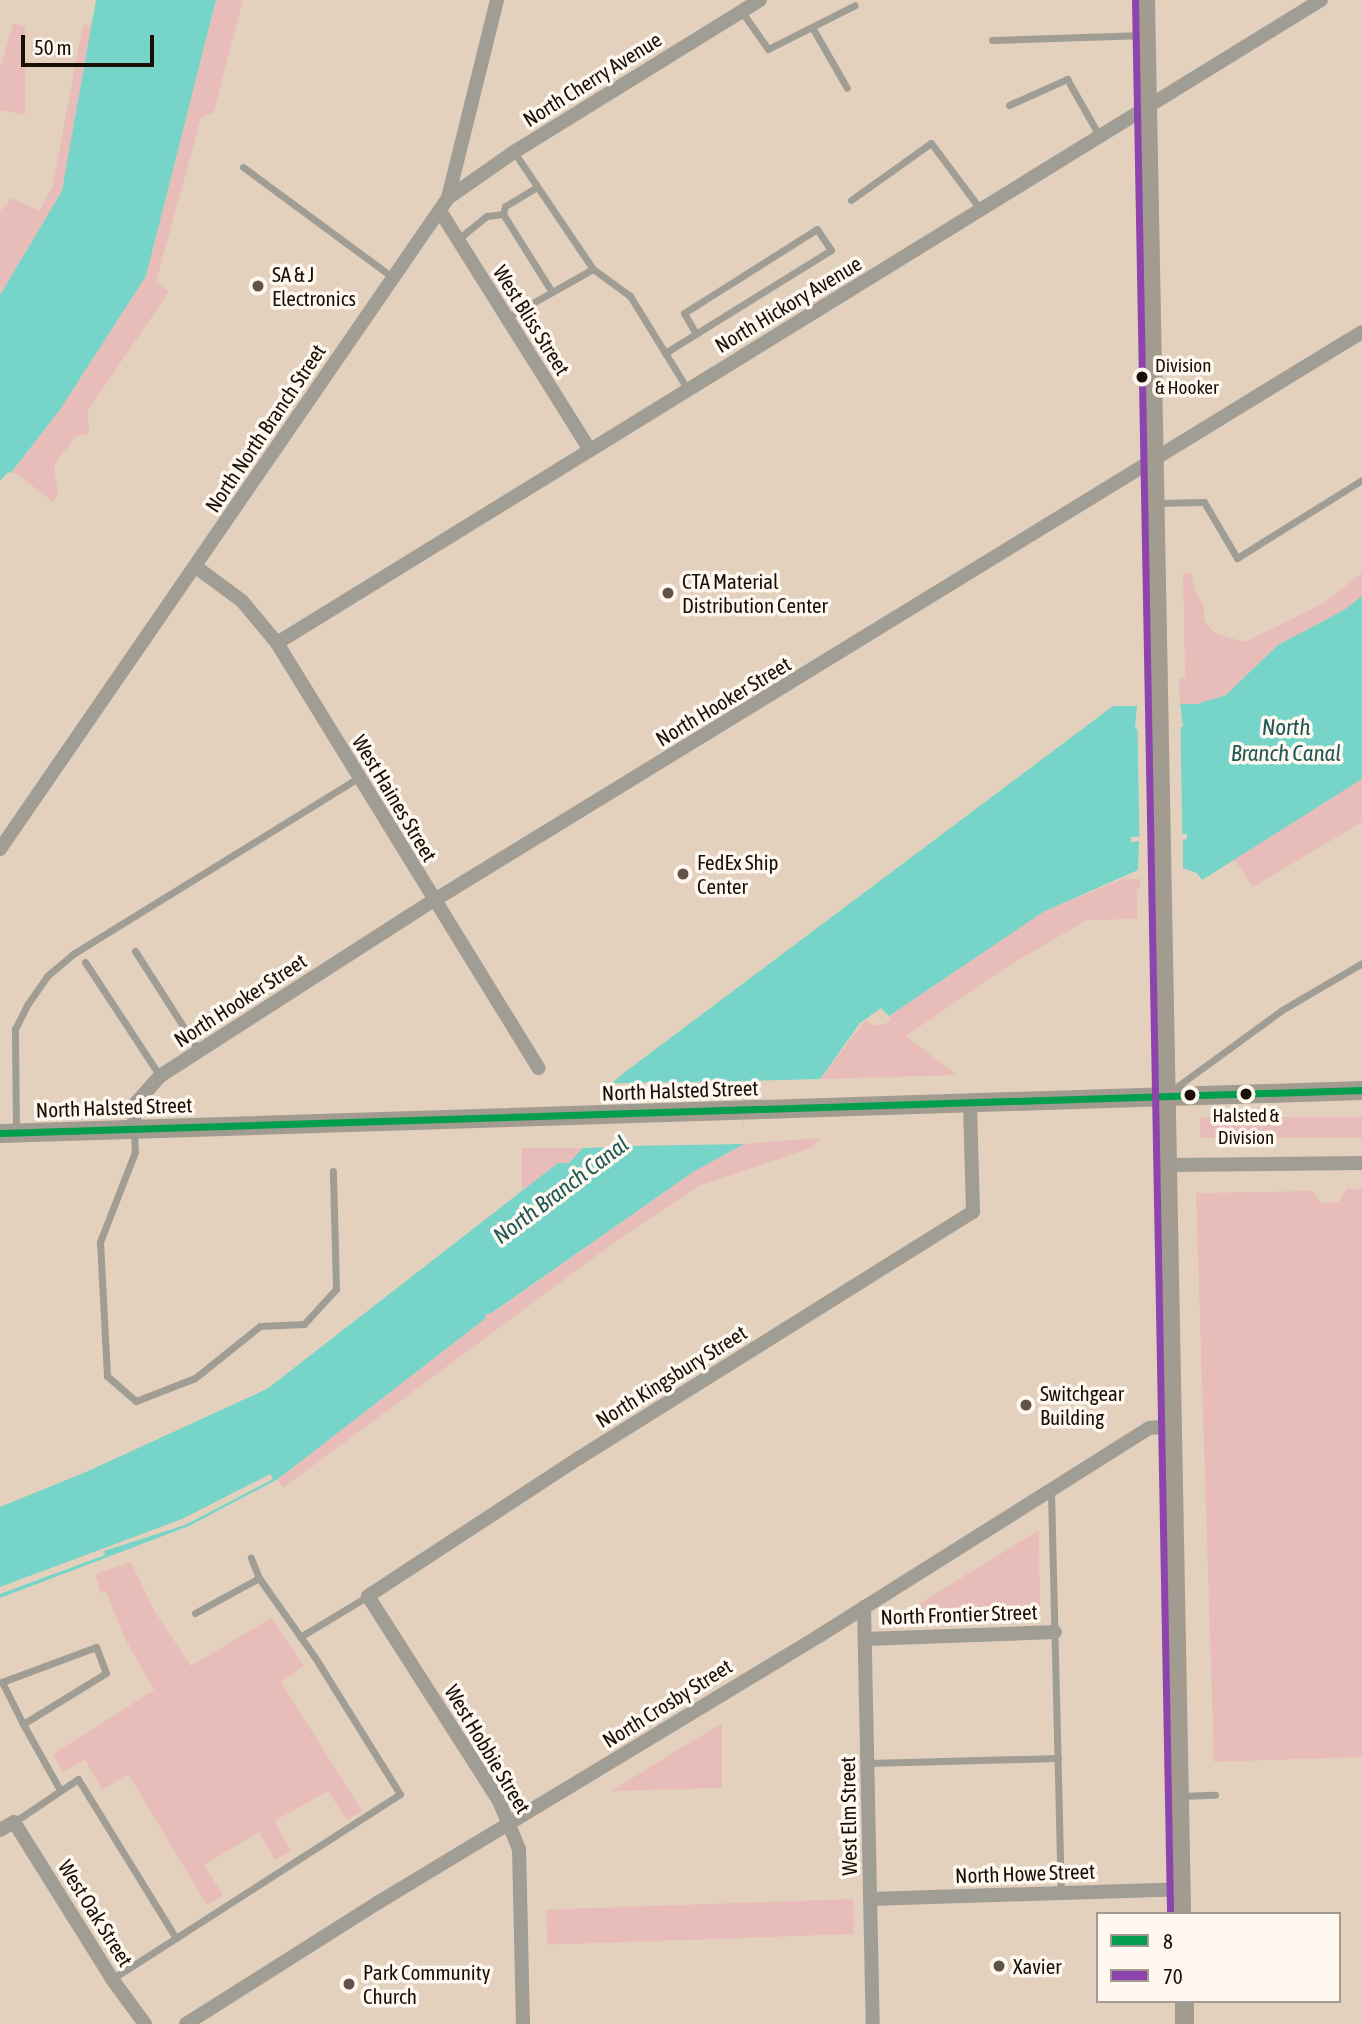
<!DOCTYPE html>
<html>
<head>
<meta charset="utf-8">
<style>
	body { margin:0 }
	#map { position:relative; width:1362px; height:2024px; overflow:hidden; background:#e4d1bd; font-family:"Asap Condensed",sans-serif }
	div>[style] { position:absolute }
	.green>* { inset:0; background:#e8bdb9; transform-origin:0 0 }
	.water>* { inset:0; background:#76d4c9 }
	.pier>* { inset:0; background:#e4d1bd; transform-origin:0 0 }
	.service>* { height:7px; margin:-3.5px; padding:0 3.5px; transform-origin:3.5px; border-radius:3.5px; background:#a09d94 }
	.minor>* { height:14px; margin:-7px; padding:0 7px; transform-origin:7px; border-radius:7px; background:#a09d94 }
	.secondary>* { height:19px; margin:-9.5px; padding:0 9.5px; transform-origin:9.5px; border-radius:9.5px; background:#a19b90 }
	.bus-1>* { height:7px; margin:-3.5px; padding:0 3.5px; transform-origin:3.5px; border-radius:3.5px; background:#019e4d }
	.bus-2>* { height:7px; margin:-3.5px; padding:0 3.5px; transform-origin:3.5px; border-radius:3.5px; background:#8e44ad }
	.dots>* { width:19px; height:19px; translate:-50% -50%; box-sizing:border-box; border:4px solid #fff8f1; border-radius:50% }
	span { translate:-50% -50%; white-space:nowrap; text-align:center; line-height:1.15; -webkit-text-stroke:7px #fff8f1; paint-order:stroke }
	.bus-label { font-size:19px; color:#1a0f04 }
	.left { translate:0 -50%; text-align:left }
	.street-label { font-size:21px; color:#1a0f04 }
	.poi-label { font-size:21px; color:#1a0f04 }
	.water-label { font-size:23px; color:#1f5956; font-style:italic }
	.legend { position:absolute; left:1096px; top:1912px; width:245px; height:91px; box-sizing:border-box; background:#fff8f1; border:2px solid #a39b92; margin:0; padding:9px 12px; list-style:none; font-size:21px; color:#1a0f04 }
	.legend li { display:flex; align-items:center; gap:14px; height:35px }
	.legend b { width:35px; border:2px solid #a39b92 }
	.scale { position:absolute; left:21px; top:35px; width:133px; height:32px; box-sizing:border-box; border:4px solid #1a0f04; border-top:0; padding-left:9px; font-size:21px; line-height:24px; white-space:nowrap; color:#1a0f04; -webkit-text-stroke:5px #fff8f1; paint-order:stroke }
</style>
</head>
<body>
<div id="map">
	<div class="green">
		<div style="clip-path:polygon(216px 0,243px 0,214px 112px,201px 118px,156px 282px,169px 292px,88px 410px,89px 433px,76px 436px,54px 465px,58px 495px,53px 502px,13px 471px,61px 408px,146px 276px)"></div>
		<div style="clip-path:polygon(13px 23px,25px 26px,25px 115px,0 110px,0 68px)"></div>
		<div style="clip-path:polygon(83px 25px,93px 25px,62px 191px,0 295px,0 211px,12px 198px,39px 211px,52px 188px)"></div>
		<div style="clip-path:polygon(1183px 573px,1192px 574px,1194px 589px,1204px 606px,1204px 620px,1211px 629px,1217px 634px,1245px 642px,1322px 604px,1362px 573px,1362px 596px,1344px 610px,1278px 645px,1226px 695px,1197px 704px,1180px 704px,1179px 679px,1185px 678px)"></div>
		<div style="clip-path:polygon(1362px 779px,1362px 822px,1253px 887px,1234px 859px)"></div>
		<div style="clip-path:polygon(1122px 879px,1140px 879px,1140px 889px,1137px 889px,1137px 919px,1087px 920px,1005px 968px,906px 1036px,957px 1075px,820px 1079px,866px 1019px,871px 1025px,883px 1025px,891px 1020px,889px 1016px,1043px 912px)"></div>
		<div style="left:1362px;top:1117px;width:21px;height:162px;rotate:90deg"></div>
		<div style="clip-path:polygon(821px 1138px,811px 1148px,701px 1185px,615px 1242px,283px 1488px,278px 1479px,486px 1318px,484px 1315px,494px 1312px,693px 1172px,744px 1144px)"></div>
		<div style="clip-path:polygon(522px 1148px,583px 1148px,569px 1163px,558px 1163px,522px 1192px)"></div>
		<div style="clip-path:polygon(1347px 1189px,1362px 1189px,1362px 1757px,1214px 1762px,1196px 1193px,1313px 1191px,1321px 1203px,1338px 1202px)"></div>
		<div style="clip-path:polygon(1039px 1530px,1040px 1610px,899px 1616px)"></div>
		<div style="clip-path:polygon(131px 1562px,155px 1612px,191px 1666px,271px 1618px,304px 1666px,281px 1682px,362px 1811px,347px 1820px,328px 1791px,274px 1821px,291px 1851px,275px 1860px,259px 1832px,204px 1865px,223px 1895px,207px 1905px,128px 1774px,102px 1790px,85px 1760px,63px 1772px,53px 1754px,154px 1690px,124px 1637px,106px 1592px,101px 1593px,95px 1574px)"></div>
		<div style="clip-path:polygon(722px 1723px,722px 1788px,611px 1791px)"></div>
		<div style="left:853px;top:1899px;width:35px;height:307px;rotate:88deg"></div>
	</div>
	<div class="water">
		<div style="clip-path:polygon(96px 0,216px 0,146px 276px,61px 408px,11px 473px,8px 472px,0 481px,0 295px,62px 191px)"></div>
		<div style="clip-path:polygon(1362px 596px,1362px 779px,1202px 880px,1197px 873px,1183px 868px,1183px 840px,1187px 839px,1187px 834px,1131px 837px,1131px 842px,1139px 841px,1138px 870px,1043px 912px,889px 1016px,881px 1008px,860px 1023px,820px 1079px,743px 1081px,744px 1144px,693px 1172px,493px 1312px,485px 1315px,486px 1318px,278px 1479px,189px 1526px,0 1598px,0 1507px,86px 1472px,267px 1389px,558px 1163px,569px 1163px,583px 1148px,613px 1147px,611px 1084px,625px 1072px,1113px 706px,1137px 706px,1135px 729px,1183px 727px,1180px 704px,1197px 704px,1226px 695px,1278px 645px,1344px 610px)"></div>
	</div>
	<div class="pier">
		<div style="clip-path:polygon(1180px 700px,1183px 871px,1180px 868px,1180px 838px,1142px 840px,1140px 873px,1137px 702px,1140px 705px,1138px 726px,1178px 724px,1177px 703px)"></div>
		<div style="left:743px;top:1081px;width:63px;height:132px;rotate:89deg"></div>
		<div style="clip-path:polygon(270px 1474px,273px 1479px,185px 1525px,104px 1551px,105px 1555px,0 1594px,0 1587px,182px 1519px)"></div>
	</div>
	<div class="service">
		<div style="left:742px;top:12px;width:45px;rotate:54.9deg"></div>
		<div style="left:768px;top:49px;width:97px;rotate:-26.8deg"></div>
		<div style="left:812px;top:27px;width:70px;rotate:60.2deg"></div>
		<div style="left:992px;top:40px;width:153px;rotate:-1.9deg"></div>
		<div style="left:1009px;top:105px;width:64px;rotate:-24.1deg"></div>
		<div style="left:1067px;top:79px;width:67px;rotate:60.4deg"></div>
		<div style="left:514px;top:152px;width:141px;rotate:56deg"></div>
		<div style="left:593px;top:269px;width:46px;rotate:36.1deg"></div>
		<div style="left:630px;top:296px;width:110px;rotate:58.3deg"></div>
		<div style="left:243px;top:167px;width:185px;rotate:36.4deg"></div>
		<div style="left:537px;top:187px;width:37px;rotate:149deg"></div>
		<div style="left:505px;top:206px;width:8px;rotate:104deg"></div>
		<div style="left:503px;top:214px;width:92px;rotate:57.9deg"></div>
		<div style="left:851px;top:200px;width:98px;rotate:-35.5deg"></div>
		<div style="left:931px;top:143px;width:84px;rotate:53.3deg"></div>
		<div style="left:457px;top:240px;width:38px;rotate:-39deg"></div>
		<div style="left:487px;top:216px;width:16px;rotate:-7deg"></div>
		<div style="left:506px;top:318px;width:100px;rotate:-29.4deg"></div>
		<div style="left:665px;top:353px;width:195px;rotate:-31.8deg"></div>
		<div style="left:831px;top:250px;width:25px;rotate:-124deg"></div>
		<div style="left:817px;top:229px;width:157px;rotate:147.7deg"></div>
		<div style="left:684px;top:313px;width:24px;rotate:60deg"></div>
		<div style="left:1156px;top:503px;width:48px;rotate:-1.2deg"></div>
		<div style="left:1204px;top:502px;width:65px;rotate:59.5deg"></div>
		<div style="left:1237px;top:558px;width:147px;rotate:-32deg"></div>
		<div style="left:135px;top:951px;width:119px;rotate:57.4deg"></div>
		<div style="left:85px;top:962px;width:136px;rotate:56.7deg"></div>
		<div style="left:1171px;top:1091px;width:137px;rotate:-36.1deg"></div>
		<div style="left:1282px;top:1010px;width:93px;rotate:-30.4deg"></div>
		<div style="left:134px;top:1129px;width:23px;rotate:88deg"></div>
		<div style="left:135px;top:1152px;width:97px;rotate:111.3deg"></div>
		<div style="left:100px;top:1242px;width:134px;rotate:87deg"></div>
		<div style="left:107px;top:1376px;width:38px;rotate:41deg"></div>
		<div style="left:136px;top:1401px;width:63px;rotate:-21.3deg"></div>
		<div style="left:195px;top:1378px;width:83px;rotate:-38.7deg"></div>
		<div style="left:260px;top:1326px;width:44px;rotate:-2.6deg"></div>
		<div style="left:304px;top:1324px;width:47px;rotate:-47.6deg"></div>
		<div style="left:336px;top:1289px;width:118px;rotate:-91.5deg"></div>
		<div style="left:16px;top:1132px;width:103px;rotate:-90.6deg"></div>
		<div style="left:15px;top:1029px;width:27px;rotate:-63deg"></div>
		<div style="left:27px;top:1005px;width:35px;rotate:-55deg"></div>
		<div style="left:47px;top:976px;width:34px;rotate:-40deg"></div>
		<div style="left:73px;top:954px;width:335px;rotate:-31.7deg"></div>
		<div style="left:1051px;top:1491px;width:402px;rotate:88.6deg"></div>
		<div style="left:195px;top:1613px;width:73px;rotate:-28.7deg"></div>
		<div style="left:300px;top:1637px;width:79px;rotate:-31.1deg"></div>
		<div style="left:23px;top:1724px;width:97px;rotate:-31.6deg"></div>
		<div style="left:106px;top:1673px;width:28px;rotate:-111deg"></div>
		<div style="left:96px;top:1647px;width:100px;rotate:159.6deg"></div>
		<div style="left:2px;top:1682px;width:47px;rotate:63.4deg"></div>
		<div style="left:23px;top:1724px;width:76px;rotate:60.7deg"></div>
		<div style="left:868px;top:1763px;width:190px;rotate:-1.5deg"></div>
		<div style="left:1180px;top:1796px;width:35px;rotate:-2deg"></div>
		<div style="left:14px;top:1822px;width:77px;rotate:-33.9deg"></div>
		<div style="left:78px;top:1779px;width:187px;rotate:58.4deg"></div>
		<div style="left:112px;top:1979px;width:342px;rotate:-32.7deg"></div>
		<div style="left:400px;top:1794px;width:163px;rotate:-121.9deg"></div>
		<div style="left:314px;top:1656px;width:95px;rotate:-125.2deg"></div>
		<div style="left:259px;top:1578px;width:22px;rotate:-112deg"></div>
	</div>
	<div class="minor">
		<div style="left:448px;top:198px;width:80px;rotate:-34.9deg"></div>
		<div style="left:514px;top:152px;width:289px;rotate:-31.7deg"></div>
		<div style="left:440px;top:211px;width:282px;rotate:57.9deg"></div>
		<div style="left:196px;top:567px;width:57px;rotate:36.5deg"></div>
		<div style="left:242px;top:601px;width:55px;rotate:50.2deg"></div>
		<div style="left:277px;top:643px;width:499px;rotate:58.4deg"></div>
		<div style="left:277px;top:643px;width:1226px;rotate:-31.63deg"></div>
		<div style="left:0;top:849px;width:790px;rotate:-55.47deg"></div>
		<div style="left:448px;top:198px;width:204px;rotate:-76.1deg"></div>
		<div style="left:134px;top:1129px;width:25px;rotate:-88deg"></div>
		<div style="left:135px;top:1104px;width:38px;rotate:-48deg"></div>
		<div style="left:160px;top:1076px;width:324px;rotate:-32.7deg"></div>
		<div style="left:433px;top:901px;width:1089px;rotate:-31.49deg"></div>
		<div style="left:1167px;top:1165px;width:195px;rotate:-0.6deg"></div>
		<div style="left:864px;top:1607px;width:417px;rotate:88.8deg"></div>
		<div style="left:865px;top:1639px;width:190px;rotate:-2.1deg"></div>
		<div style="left:0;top:1830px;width:16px;rotate:-30deg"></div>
		<div style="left:14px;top:1822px;width:185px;rotate:58deg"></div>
		<div style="left:112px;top:1979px;width:56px;rotate:53.7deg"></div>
		<div style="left:870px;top:1899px;width:311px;rotate:-1.8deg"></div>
		<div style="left:186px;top:2024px;width:228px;rotate:-32.3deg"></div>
		<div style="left:379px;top:1902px;width:514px;rotate:-31.15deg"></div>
		<div style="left:819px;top:1636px;width:390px;rotate:-32.2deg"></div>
		<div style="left:1149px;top:1428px;width:23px;rotate:-5deg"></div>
		<div style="left:523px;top:2024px;width:175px;rotate:-91.3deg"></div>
		<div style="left:519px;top:1849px;width:52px;rotate:-112.6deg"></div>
		<div style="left:499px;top:1801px;width:243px;rotate:-122.6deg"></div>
		<div style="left:368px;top:1596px;width:252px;rotate:-33.2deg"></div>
		<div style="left:579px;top:1458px;width:464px;rotate:-32deg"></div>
		<div style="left:973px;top:1212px;width:110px;rotate:-91.6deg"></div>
	</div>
	<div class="secondary">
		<div style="left:1145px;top:0;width:1914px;rotate:88.92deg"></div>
		<div style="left:0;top:1133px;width:1363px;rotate:-1.81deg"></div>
		<div style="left:1184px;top:2001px;width:23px;rotate:90deg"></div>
	</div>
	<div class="bus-1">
		<div style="left:0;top:1133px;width:1363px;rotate:-1.81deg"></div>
	</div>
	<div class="bus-2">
		<div style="left:1135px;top:0;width:1914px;rotate:88.95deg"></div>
	</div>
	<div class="dots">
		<div style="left:258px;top:286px;background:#615345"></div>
		<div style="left:1142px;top:377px;background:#1a0f04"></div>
		<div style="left:668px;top:593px;background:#615345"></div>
		<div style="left:683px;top:874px;background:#615345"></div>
		<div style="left:1246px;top:1094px;background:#1a0f04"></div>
		<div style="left:1190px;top:1095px;background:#1a0f04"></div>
		<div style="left:1026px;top:1405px;background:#615345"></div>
		<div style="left:999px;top:1966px;background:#615345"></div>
		<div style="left:349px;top:1984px;background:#615345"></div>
	</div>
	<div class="bus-label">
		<span class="left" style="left:1155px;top:377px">Division<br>&amp; Hooker</span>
		<span style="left:1246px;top:1127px">Halsted &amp;<br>Division</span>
	</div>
	<div class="street-label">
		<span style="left:592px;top:79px;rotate:-32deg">North Cherry Avenue</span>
		<span style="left:788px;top:304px;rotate:-31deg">North Hickory Avenue</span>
		<span style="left:532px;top:320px;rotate:58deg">West Bliss Street</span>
		<span style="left:265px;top:428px;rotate:-56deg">North North Branch Street</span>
		<span style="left:723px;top:701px;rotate:-31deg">North Hooker Street</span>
		<span style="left:395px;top:798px;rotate:59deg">West Haines Street</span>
		<span style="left:240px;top:1000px;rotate:-33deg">North Hooker Street</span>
		<span style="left:680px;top:1090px;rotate:-2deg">North Halsted Street</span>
		<span style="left:114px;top:1107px;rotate:-2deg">North Halsted Street</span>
		<span style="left:671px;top:1376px;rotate:-32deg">North Kingsbury Street</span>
		<span style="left:959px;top:1614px;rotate:-2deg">North Frontier Street</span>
		<span style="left:667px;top:1703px;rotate:-32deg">North Crosby Street</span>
		<span style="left:488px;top:1749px;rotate:59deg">West Hobbie Street</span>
		<span style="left:848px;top:1816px;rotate:-91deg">West Elm Street</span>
		<span style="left:1025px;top:1873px;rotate:-2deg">North Howe Street</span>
		<span style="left:96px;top:1913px;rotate:58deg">West Oak Street</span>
	</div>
	<div class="poi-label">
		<span class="left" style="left:272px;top:286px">SA &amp; J<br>Electronics</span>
		<span class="left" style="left:682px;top:593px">CTA Material<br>Distribution Center</span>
		<span class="left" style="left:697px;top:874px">FedEx Ship<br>Center</span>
		<span class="left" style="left:1040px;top:1405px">Switchgear<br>Building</span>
		<span class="left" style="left:1013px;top:1966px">Xavier</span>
		<span class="left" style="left:363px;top:1984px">Park Community<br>Church</span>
	</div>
	<div class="water-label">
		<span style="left:1286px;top:740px">North<br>Branch Canal</span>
		<span style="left:561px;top:1190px;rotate:-37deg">North Branch Canal</span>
	</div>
	<ul class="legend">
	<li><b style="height:9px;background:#019e4d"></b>8</li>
	<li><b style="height:9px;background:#8e44ad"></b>70</li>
	</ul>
	<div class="scale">50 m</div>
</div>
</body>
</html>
